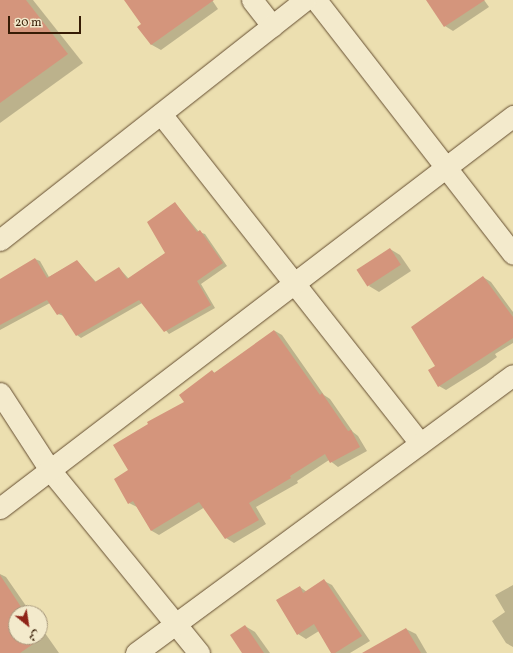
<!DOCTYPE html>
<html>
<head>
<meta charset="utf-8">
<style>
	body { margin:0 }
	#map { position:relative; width:513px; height:653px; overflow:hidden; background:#ecdfb0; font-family:Vollkorn,Amiri,serif }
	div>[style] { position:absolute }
	.shadow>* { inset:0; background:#0003 }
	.building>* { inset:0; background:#d4957c; transform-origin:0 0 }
	.roads { filter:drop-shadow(0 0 1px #644d30) drop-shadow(0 0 1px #644d30) }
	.minor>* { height:21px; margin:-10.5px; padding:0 10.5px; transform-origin:10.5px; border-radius:10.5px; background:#f3eacc }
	span { translate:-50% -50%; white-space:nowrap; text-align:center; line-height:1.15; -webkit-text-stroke:3.5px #f3eacc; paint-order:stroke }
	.north { position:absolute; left:8px; top:605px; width:40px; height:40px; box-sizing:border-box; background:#f3eacc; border:1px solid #a7987c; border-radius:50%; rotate:150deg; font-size:11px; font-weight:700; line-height:16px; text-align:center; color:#361c05 }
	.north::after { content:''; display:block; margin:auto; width:14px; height:18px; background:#8f2418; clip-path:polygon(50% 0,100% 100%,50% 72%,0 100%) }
	.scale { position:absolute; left:8px; top:16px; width:73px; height:18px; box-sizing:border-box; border:2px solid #361c05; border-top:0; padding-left:5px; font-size:12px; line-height:14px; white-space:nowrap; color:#361c05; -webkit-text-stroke:3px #f3eacc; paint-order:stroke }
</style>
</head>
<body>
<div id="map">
	<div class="shadow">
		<div style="clip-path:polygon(0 0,33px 0,83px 63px,0 123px)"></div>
		<div style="clip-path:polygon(127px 0,212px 0,218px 9px,161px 50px,152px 45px,139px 27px,142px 25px)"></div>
		<div style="clip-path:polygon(427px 0,484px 0,489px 7px,453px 31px,445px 26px)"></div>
		<div style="clip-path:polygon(175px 203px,199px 232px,205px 234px,227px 266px,201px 284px,215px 308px,169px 334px,142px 303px,81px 338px,77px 335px,64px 316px,58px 314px,50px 303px,0 330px,0 280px,35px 259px,40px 261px,49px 277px,77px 261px,97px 283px,119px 268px,129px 279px,166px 253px)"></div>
		<div style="clip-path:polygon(390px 249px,400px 255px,411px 271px,379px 292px,369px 286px)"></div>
		<div style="clip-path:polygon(483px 277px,491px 282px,513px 312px,513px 343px,495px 354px,497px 357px,486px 365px,446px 390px,439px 386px,436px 366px)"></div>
		<div style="clip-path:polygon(275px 331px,282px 335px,324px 395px,330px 399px,353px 432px,358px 436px,367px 451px,338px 467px,329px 460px,297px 481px,298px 483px,256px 507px,266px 524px,234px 543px,226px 538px,205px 507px,159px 535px,152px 531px,137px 507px,129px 503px,130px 470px,212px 371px,215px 373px)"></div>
		<div style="clip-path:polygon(0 574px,6px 577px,31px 613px,16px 613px,16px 637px,40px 637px,40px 626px,59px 653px,0 653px)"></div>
		<div style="clip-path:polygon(324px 581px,332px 585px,370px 641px,350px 653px,333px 653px,319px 631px,306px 639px,298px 634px,300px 587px,307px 592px)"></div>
		<div style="clip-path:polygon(513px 585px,513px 647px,506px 643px,492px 621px,505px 612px,495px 595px)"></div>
		<div style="clip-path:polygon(245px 626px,255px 632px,270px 653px,243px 653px)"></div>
		<div style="clip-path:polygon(406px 629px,416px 634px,427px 653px,385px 653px)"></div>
	</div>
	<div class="building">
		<div style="clip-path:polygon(0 0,26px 0,68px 54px,0 103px)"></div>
		<div style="clip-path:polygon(124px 0,214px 0,151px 45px,137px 27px,141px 24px)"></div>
		<div style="clip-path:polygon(426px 0,485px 0,444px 27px)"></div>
		<div style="clip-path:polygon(175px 202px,197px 232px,200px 230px,223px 263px,197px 281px,211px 305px,164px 332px,139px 300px,76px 336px,61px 313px,57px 315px,47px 300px,0 325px,0 279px,35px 258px,47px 278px,77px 260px,95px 282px,119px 267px,127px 279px,165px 253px,147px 222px)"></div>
		<div style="left:390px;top:248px;width:20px;height:40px;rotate:57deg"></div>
		<div style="clip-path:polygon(483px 276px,513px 317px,513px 338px,438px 387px,428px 370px,435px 366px,411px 327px)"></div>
		<div style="clip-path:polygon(274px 330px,320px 395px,322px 393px,348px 431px,351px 430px,360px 447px,330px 463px,325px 454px,290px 476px,291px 478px,249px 503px,259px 520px,225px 539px,199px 502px,151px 531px,133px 501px,128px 504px,114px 479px,128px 470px,113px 445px,148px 424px,147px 422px,184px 402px,179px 395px,212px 370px,214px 373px)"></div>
		<div style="clip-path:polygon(0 575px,25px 613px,16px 613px,16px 637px,40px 637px,40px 635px,42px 638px,20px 653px,0 653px)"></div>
		<div style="clip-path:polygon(324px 579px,362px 636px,335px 653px,331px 653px,314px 624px,297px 635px,276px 600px,300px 586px,303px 593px)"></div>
		<div style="clip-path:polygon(245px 625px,264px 653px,242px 653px,230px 635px)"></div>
		<div style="clip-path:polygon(406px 628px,421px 653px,362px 653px)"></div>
	</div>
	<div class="roads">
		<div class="minor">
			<div style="left:252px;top:0;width:33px;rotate:52deg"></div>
			<div style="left:316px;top:0;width:321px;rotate:52.2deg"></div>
			<div style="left:161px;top:114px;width:419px;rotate:51.8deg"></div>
			<div style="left:0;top:240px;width:388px;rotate:-38.2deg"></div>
			<div style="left:0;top:393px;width:92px;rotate:57deg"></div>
			<div style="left:50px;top:470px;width:236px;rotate:50.8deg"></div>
			<div style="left:0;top:508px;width:646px;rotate:-37.38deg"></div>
			<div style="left:136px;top:653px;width:468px;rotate:-36.4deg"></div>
		</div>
	</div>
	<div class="north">ش</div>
	<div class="scale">20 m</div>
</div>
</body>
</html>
